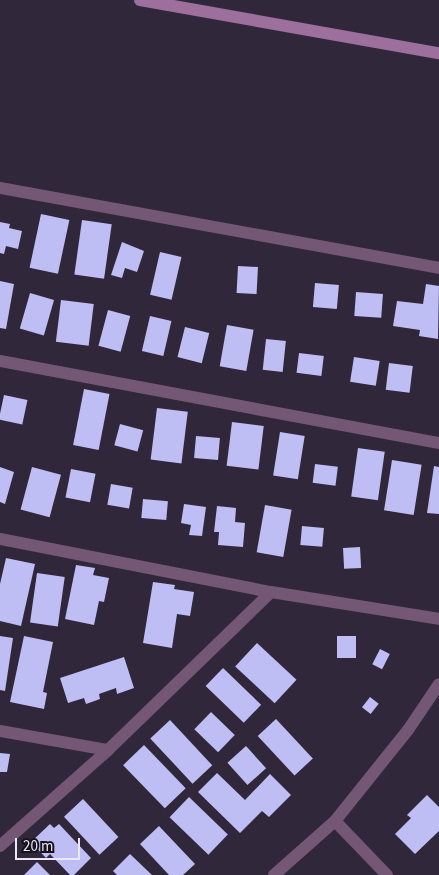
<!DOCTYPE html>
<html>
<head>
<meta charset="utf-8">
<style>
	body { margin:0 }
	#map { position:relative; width:439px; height:875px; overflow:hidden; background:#30273b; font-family:"Source Sans 3",sans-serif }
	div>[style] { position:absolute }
	.building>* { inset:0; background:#bebef4; transform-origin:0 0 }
	.street>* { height:12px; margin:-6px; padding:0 6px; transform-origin:6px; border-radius:6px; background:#735774 }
	.secondary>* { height:12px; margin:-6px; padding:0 6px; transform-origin:6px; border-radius:6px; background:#9c6f9d }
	span { translate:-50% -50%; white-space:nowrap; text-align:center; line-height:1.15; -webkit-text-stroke:5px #16121b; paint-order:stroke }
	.scale { position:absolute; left:15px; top:838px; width:65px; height:22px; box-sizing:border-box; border:2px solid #ede7f5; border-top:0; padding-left:6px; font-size:15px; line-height:18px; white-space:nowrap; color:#ede7f5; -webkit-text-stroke:4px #16121b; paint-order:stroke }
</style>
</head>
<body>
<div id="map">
	<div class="building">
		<div style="left:41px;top:214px;width:29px;height:55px;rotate:12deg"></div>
		<div style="left:82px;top:220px;width:30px;height:55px;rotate:8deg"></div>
		<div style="clip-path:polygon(0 222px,10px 224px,9px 228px,22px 231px,18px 249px,6px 246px,4px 254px,0 253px)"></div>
		<div style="clip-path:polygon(122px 242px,144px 251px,137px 272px,125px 268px,122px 278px,111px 275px)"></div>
		<div style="left:160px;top:252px;width:22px;height:44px;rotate:13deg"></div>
		<div style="left:238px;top:266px;width:20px;height:27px;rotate:3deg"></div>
		<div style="clip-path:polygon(0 281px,14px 284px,6px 329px,0 328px)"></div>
		<div style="left:315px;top:283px;width:24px;height:24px;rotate:5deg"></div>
		<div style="clip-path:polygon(426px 284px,439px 286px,438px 339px,419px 336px,420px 330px,393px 326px,397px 301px,423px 304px)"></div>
		<div style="left:356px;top:292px;width:27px;height:24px;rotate:4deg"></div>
		<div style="left:30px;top:293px;width:25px;height:37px;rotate:16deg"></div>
		<div style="left:61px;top:300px;width:33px;height:42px;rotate:7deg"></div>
		<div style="left:108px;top:310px;width:23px;height:37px;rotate:15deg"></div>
		<div style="left:150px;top:316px;width:22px;height:36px;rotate:13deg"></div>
		<div style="left:227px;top:325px;width:27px;height:42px;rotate:10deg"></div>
		<div style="left:185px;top:327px;width:25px;height:31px;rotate:14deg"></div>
		<div style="left:266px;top:339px;width:20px;height:31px;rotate:6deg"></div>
		<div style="left:299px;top:353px;width:25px;height:20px;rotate:7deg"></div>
		<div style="left:354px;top:357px;width:26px;height:25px;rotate:9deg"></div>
		<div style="left:389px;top:363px;width:24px;height:27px;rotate:7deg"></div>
		<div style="left:84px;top:389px;width:26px;height:57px;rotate:11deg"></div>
		<div style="left:4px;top:395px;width:24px;height:25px;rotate:12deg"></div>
		<div style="left:157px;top:408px;width:31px;height:52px;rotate:7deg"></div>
		<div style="left:232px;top:422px;width:32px;height:44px;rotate:7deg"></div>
		<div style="left:120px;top:424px;width:24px;height:22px;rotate:15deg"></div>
		<div style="left:280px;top:432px;width:25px;height:44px;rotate:9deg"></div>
		<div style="left:196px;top:436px;width:24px;height:22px;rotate:5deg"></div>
		<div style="left:358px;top:448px;width:27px;height:49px;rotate:8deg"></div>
		<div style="left:392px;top:460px;width:30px;height:51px;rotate:9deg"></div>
		<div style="left:315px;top:464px;width:23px;height:19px;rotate:7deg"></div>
		<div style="clip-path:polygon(434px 466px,439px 467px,439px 514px,427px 513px)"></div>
		<div style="clip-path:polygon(0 467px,14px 472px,5px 504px,0 502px)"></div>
		<div style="left:32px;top:467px;width:30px;height:44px;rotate:15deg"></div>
		<div style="left:71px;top:469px;width:25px;height:29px;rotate:11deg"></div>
		<div style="left:111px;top:484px;width:22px;height:21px;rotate:10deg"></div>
		<div style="left:143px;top:499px;width:25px;height:19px;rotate:5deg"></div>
		<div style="clip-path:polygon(184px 504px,206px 507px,202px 536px,189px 535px,191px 525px,181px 523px)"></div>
		<div style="left:265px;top:505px;width:27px;height:48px;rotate:10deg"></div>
		<div style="clip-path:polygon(217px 506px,236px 508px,235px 522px,245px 523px,243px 547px,218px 545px,219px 532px,214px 532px)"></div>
		<div style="left:302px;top:526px;width:22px;height:19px;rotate:5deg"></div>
		<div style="left:360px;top:547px;width:21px;height:17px;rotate:87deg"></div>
		<div style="clip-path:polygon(6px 558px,35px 564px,21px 626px,0 621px,0 584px)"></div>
		<div style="clip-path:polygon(76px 565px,95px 568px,93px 575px,109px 578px,104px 602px,99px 601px,94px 625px,65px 619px)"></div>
		<div style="left:37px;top:573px;width:28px;height:50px;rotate:8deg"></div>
		<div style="clip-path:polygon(153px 582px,175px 585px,174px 589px,194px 592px,190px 616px,177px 614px,172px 648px,143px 643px)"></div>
		<div style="clip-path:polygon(0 636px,13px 638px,5px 691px,0 690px)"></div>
		<div style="clip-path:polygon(24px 636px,53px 642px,43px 692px,47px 693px,44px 709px,10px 702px)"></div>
		<div style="left:356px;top:636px;width:22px;height:19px;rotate:90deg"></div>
		<div style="left:257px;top:643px;width:54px;height:32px;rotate:43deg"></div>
		<div style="left:380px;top:649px;width:11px;height:17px;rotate:27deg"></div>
		<div style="clip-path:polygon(124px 657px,134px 688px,117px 694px,116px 688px,99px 694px,100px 699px,86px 704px,84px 698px,68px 703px,60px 678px)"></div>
		<div style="left:223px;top:668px;width:53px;height:25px;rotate:44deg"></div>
		<div style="left:370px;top:697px;width:11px;height:13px;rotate:38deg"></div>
		<div style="left:211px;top:712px;width:33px;height:24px;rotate:44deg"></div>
		<div style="left:276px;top:719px;width:54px;height:25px;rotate:47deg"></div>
		<div style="left:170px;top:720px;width:62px;height:27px;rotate:47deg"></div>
		<div style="left:144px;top:745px;width:60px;height:29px;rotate:46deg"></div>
		<div style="left:246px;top:746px;width:30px;height:25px;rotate:48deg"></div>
		<div style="clip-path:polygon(0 753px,10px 754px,7px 772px,0 772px)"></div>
		<div style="clip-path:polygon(217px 773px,245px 800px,270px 774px,291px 795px,269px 817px,262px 811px,240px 833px,198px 792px)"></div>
		<div style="clip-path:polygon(427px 795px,439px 807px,439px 831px,415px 854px,395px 834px,411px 818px,407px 815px)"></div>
		<div style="left:189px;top:797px;width:54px;height:28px;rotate:44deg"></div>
		<div style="left:83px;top:799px;width:52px;height:26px;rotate:47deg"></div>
		<div style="clip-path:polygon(50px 824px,54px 828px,59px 824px,91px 858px,74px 875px,70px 875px,50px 854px,46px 858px,31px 842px)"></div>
		<div style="clip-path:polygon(159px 826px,195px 864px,183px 875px,169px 875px,140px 844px)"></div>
		<div style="clip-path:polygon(130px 854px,152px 875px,117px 875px,113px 871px)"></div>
		<div style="clip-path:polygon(37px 862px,50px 875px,24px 875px)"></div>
	</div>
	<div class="street">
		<div style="left:0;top:188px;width:446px;rotate:10.3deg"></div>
		<div style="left:0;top:361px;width:447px;rotate:10.6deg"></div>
		<div style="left:0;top:539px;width:276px;rotate:11.1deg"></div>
		<div style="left:271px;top:592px;width:170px;rotate:9.1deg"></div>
		<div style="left:0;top:731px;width:110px;rotate:10deg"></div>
		<div style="left:335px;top:821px;width:75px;rotate:46.1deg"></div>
		<div style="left:0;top:846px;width:144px;rotate:-41.6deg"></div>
		<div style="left:108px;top:750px;width:227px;rotate:-44.1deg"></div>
		<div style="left:274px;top:875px;width:81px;rotate:-41.5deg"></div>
		<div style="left:335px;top:821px;width:117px;rotate:-51.3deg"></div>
		<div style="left:408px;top:730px;width:55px;rotate:-56deg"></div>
	</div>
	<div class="secondary">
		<div style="left:140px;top:0;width:304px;rotate:10.1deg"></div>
	</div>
	<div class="scale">20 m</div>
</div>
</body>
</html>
